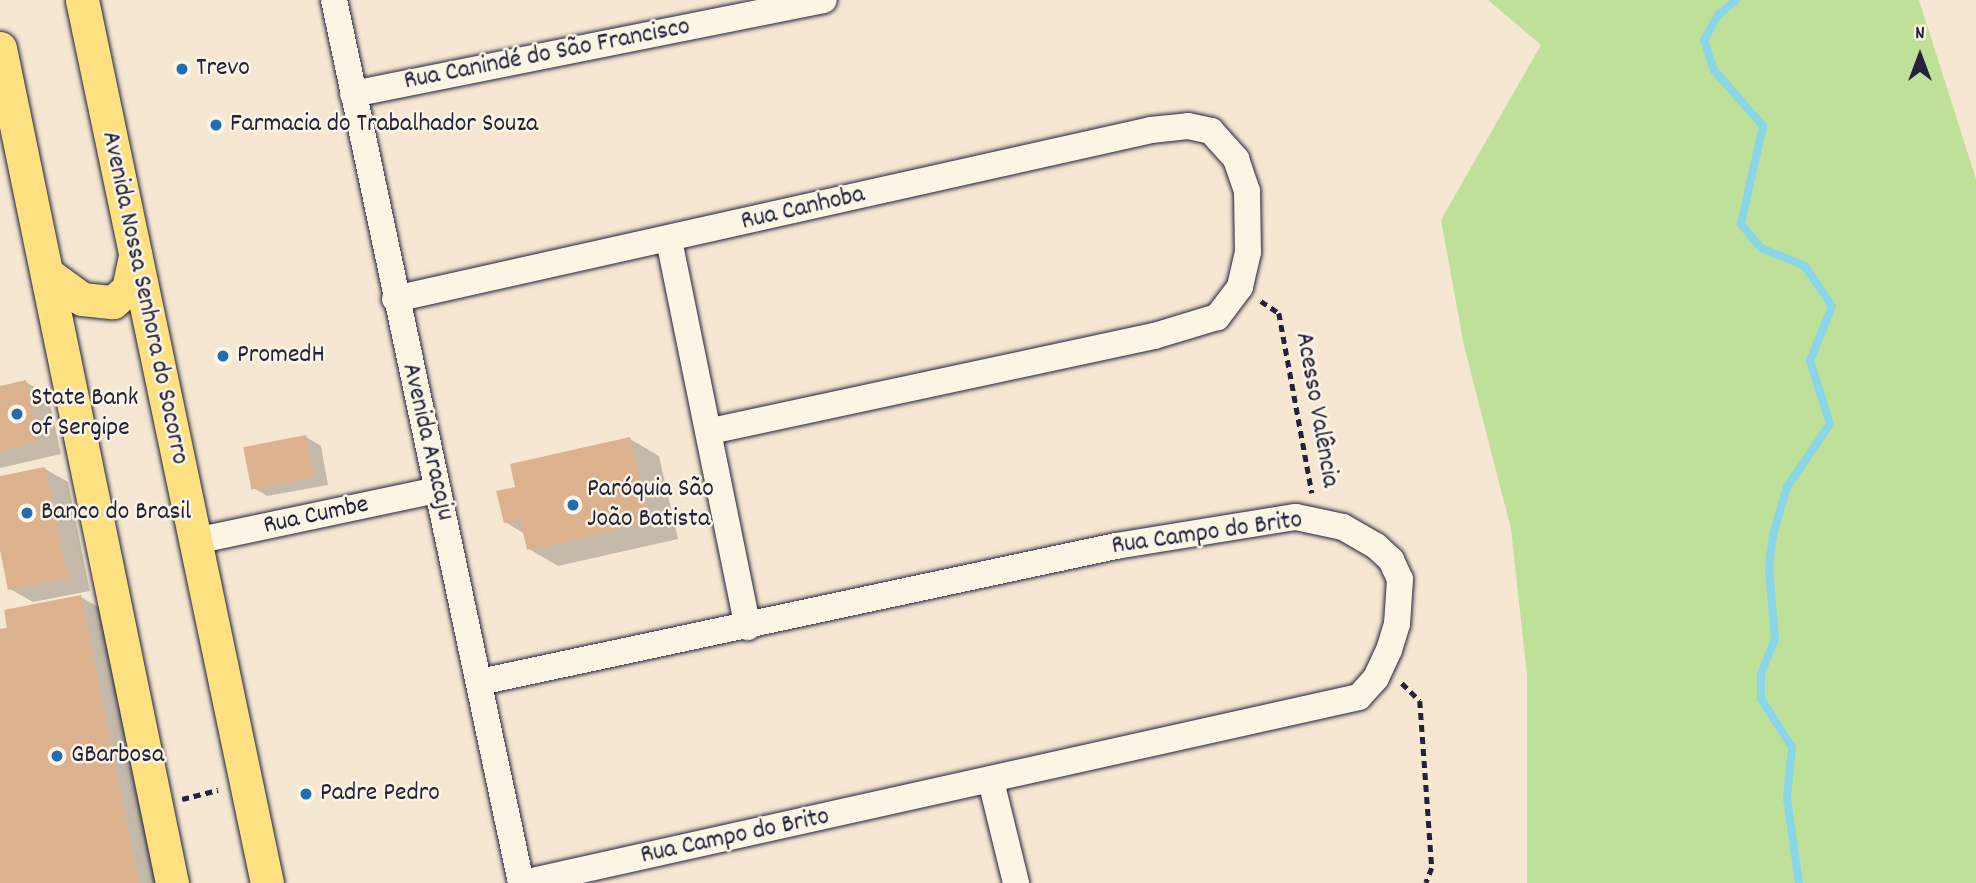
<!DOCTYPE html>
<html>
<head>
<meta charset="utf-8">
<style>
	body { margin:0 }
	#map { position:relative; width:1976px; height:883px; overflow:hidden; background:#f6e7d3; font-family:Dekko,sans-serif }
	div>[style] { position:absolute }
	.green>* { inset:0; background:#bee099 }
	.shadow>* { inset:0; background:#0003 }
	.stream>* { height:8px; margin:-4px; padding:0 4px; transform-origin:4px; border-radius:4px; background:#88d6e7 }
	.building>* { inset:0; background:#dcb18d; transform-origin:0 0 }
	.path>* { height:4.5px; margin-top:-2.25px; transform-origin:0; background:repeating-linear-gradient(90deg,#22223b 0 7px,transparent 0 12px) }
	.roads { filter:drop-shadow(0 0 2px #22223b) drop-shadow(0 0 2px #22223b) }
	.minor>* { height:26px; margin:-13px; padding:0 13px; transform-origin:13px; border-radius:13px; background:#fcf5e5 }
	.major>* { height:33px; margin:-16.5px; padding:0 16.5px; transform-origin:16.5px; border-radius:16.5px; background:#fde080 }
	.dots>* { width:19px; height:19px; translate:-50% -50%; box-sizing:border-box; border:4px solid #fcf5e5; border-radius:50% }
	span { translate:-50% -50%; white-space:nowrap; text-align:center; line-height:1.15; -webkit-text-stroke:5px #fcf5e5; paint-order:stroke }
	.street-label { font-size:26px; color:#22223b }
	.poi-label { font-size:26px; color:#22223b }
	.left { translate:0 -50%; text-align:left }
	.north { position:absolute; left:1885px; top:21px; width:70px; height:70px; -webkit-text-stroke:5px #fcf5e5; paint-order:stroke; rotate:0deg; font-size:19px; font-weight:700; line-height:28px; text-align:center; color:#22223b }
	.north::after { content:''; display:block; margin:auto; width:24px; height:32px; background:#22223b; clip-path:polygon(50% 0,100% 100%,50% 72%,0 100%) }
</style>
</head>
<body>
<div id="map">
	<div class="green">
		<div style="clip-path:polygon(1488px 0,1919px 0,1976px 179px,1976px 883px,1527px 883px,1527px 676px,1511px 529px,1464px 346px,1441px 220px,1541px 45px)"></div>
	</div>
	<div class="shadow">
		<div style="clip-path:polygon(26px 382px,48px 395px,61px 454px,0 468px,0 388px)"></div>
		<div style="clip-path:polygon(306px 437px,321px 446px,328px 485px,267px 496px,252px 487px)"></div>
		<div style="clip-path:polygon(630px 439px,659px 456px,678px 539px,558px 566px,529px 549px,525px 534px,505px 522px,517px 488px)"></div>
		<div style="clip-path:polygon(45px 469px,68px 482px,90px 591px,33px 602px,10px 589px,0 542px,0 478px)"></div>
		<div style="clip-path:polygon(81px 597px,110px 614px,164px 883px,0 883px,0 631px)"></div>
	</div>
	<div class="stream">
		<div style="left:1736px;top:0;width:23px;rotate:140deg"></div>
		<div style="left:1718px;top:15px;width:29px;rotate:119deg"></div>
		<div style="left:1704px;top:40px;width:32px;rotate:72deg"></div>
		<div style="left:1714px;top:70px;width:74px;rotate:48.8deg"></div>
		<div style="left:1763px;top:126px;width:100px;rotate:102.7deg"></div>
		<div style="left:1741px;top:224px;width:31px;rotate:50deg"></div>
		<div style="left:1761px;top:248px;width:48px;rotate:22.2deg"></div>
		<div style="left:1805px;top:266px;width:48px;rotate:56deg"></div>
		<div style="left:1832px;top:306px;width:59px;rotate:111.8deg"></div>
		<div style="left:1810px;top:361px;width:66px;rotate:72.4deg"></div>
		<div style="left:1830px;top:424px;width:76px;rotate:124.3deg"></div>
		<div style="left:1787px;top:487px;width:50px;rotate:106.3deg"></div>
		<div style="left:1773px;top:535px;width:33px;rotate:97deg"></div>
		<div style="left:1769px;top:568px;width:71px;rotate:85.2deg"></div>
		<div style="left:1775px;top:639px;width:37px;rotate:112deg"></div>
		<div style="left:1761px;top:673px;width:26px;rotate:90deg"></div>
		<div style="left:1761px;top:699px;width:57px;rotate:57.1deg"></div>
		<div style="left:1792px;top:747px;width:51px;rotate:95.6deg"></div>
		<div style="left:1787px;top:798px;width:86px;rotate:82deg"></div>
	</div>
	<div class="building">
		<div style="clip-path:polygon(26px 380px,39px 442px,0 451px,0 386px)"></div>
		<div style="left:306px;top:435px;width:43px;height:64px;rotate:79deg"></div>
		<div style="clip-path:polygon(630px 437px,650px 522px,527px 550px,520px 519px,504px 523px,496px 491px,515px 487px,510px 464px)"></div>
		<div style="clip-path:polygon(45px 467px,68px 578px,8px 590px,0 550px,0 476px)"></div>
		<div style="clip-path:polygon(81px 595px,139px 883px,0 883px,0 629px,7px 628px,4px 610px)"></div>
	</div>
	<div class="path">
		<div style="left:1261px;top:301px;width:22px;rotate:34deg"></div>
		<div style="left:1279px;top:313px;width:183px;rotate:79.6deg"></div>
		<div style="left:1402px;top:683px;width:25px;rotate:45deg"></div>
		<div style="left:1420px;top:701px;width:167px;rotate:85.9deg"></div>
		<div style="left:1432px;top:868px;width:16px;rotate:112deg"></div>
		<div style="left:182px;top:799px;width:37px;rotate:-14deg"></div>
	</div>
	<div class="roads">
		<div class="minor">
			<div style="left:334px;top:0;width:903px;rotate:78.04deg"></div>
			<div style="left:353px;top:94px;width:480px;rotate:-11.3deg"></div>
			<div style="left:669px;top:240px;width:395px;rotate:78.5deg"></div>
			<div style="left:395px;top:299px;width:775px;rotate:-12.6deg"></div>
			<div style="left:1151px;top:130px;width:37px;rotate:-6deg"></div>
			<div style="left:1188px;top:126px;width:24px;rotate:12deg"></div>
			<div style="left:1211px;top:131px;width:38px;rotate:48deg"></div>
			<div style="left:1236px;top:159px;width:34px;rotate:71deg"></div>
			<div style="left:1247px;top:191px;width:61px;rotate:89.1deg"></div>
			<div style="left:1248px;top:252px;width:36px;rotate:103deg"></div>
			<div style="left:1240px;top:287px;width:38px;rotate:127deg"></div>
			<div style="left:1217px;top:317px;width:66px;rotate:163.2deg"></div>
			<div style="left:1154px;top:336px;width:455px;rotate:167.9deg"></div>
			<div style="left:195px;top:541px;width:247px;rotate:-11.9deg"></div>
			<div style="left:480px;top:682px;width:650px;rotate:-12.07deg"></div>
			<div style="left:1116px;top:546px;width:182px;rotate:-9.2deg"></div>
			<div style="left:1296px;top:517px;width:48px;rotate:12deg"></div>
			<div style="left:1343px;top:527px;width:38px;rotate:30deg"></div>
			<div style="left:1376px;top:546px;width:21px;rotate:43deg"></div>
			<div style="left:1391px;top:560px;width:21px;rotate:65deg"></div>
			<div style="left:1400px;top:579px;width:45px;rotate:93.8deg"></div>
			<div style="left:1397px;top:624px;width:27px;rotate:107deg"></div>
			<div style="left:1389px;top:650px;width:31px;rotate:115deg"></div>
			<div style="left:1376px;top:678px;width:25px;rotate:132deg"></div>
			<div style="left:1359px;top:697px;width:856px;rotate:167.46deg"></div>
			<div style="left:991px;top:781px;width:105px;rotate:76.2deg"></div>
		</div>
		<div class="major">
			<div style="left:82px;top:0;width:902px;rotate:78.17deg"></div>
			<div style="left:0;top:48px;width:853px;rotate:78.36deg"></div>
			<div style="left:48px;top:274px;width:42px;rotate:36.3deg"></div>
			<div style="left:82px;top:299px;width:31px;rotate:6deg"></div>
			<div style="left:113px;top:302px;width:20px;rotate:-41deg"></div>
			<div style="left:128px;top:289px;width:35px;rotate:-78deg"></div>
		</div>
	</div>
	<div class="dots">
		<div style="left:182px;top:69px;background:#1f6fb2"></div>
		<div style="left:216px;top:125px;background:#1f6fb2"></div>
		<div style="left:223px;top:356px;background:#1f6fb2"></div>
		<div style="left:17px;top:414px;background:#1f6fb2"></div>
		<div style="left:573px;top:505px;background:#1f6fb2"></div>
		<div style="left:27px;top:513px;background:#1f6fb2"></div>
		<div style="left:57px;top:756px;background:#1f6fb2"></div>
		<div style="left:306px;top:794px;background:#1f6fb2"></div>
	</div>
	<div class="street-label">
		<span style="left:547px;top:55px;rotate:-11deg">Rua Canindé do São Francisco</span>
		<span style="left:803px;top:209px;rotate:-13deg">Rua Canhoba</span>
		<span style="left:144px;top:298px;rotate:78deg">Avenida Nossa Senhora do Socorro</span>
		<span style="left:1316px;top:410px;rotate:80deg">Acesso Valência</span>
		<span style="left:427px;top:442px;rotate:77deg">Avenida Aracaju</span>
		<span style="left:316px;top:516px;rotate:-12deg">Rua Cumbe</span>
		<span style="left:1207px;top:534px;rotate:-8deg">Rua Campo do Brito</span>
		<span style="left:735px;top:837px;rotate:-12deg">Rua Campo do Brito</span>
	</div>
	<div class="poi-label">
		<span class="left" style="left:196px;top:69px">Trevo</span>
		<span class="left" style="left:230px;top:125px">Farmacia do Trabalhador Souza</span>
		<span class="left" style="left:237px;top:356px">PromedH</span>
		<span class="left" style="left:31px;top:414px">State Bank<br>of Sergipe</span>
		<span class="left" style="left:587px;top:505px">Paróquia São<br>João Batista</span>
		<span class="left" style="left:41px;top:513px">Banco do Brasil</span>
		<span class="left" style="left:71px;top:756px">GBarbosa</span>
		<span class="left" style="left:320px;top:794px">Padre Pedro</span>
	</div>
	<div class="north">N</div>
</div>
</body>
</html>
